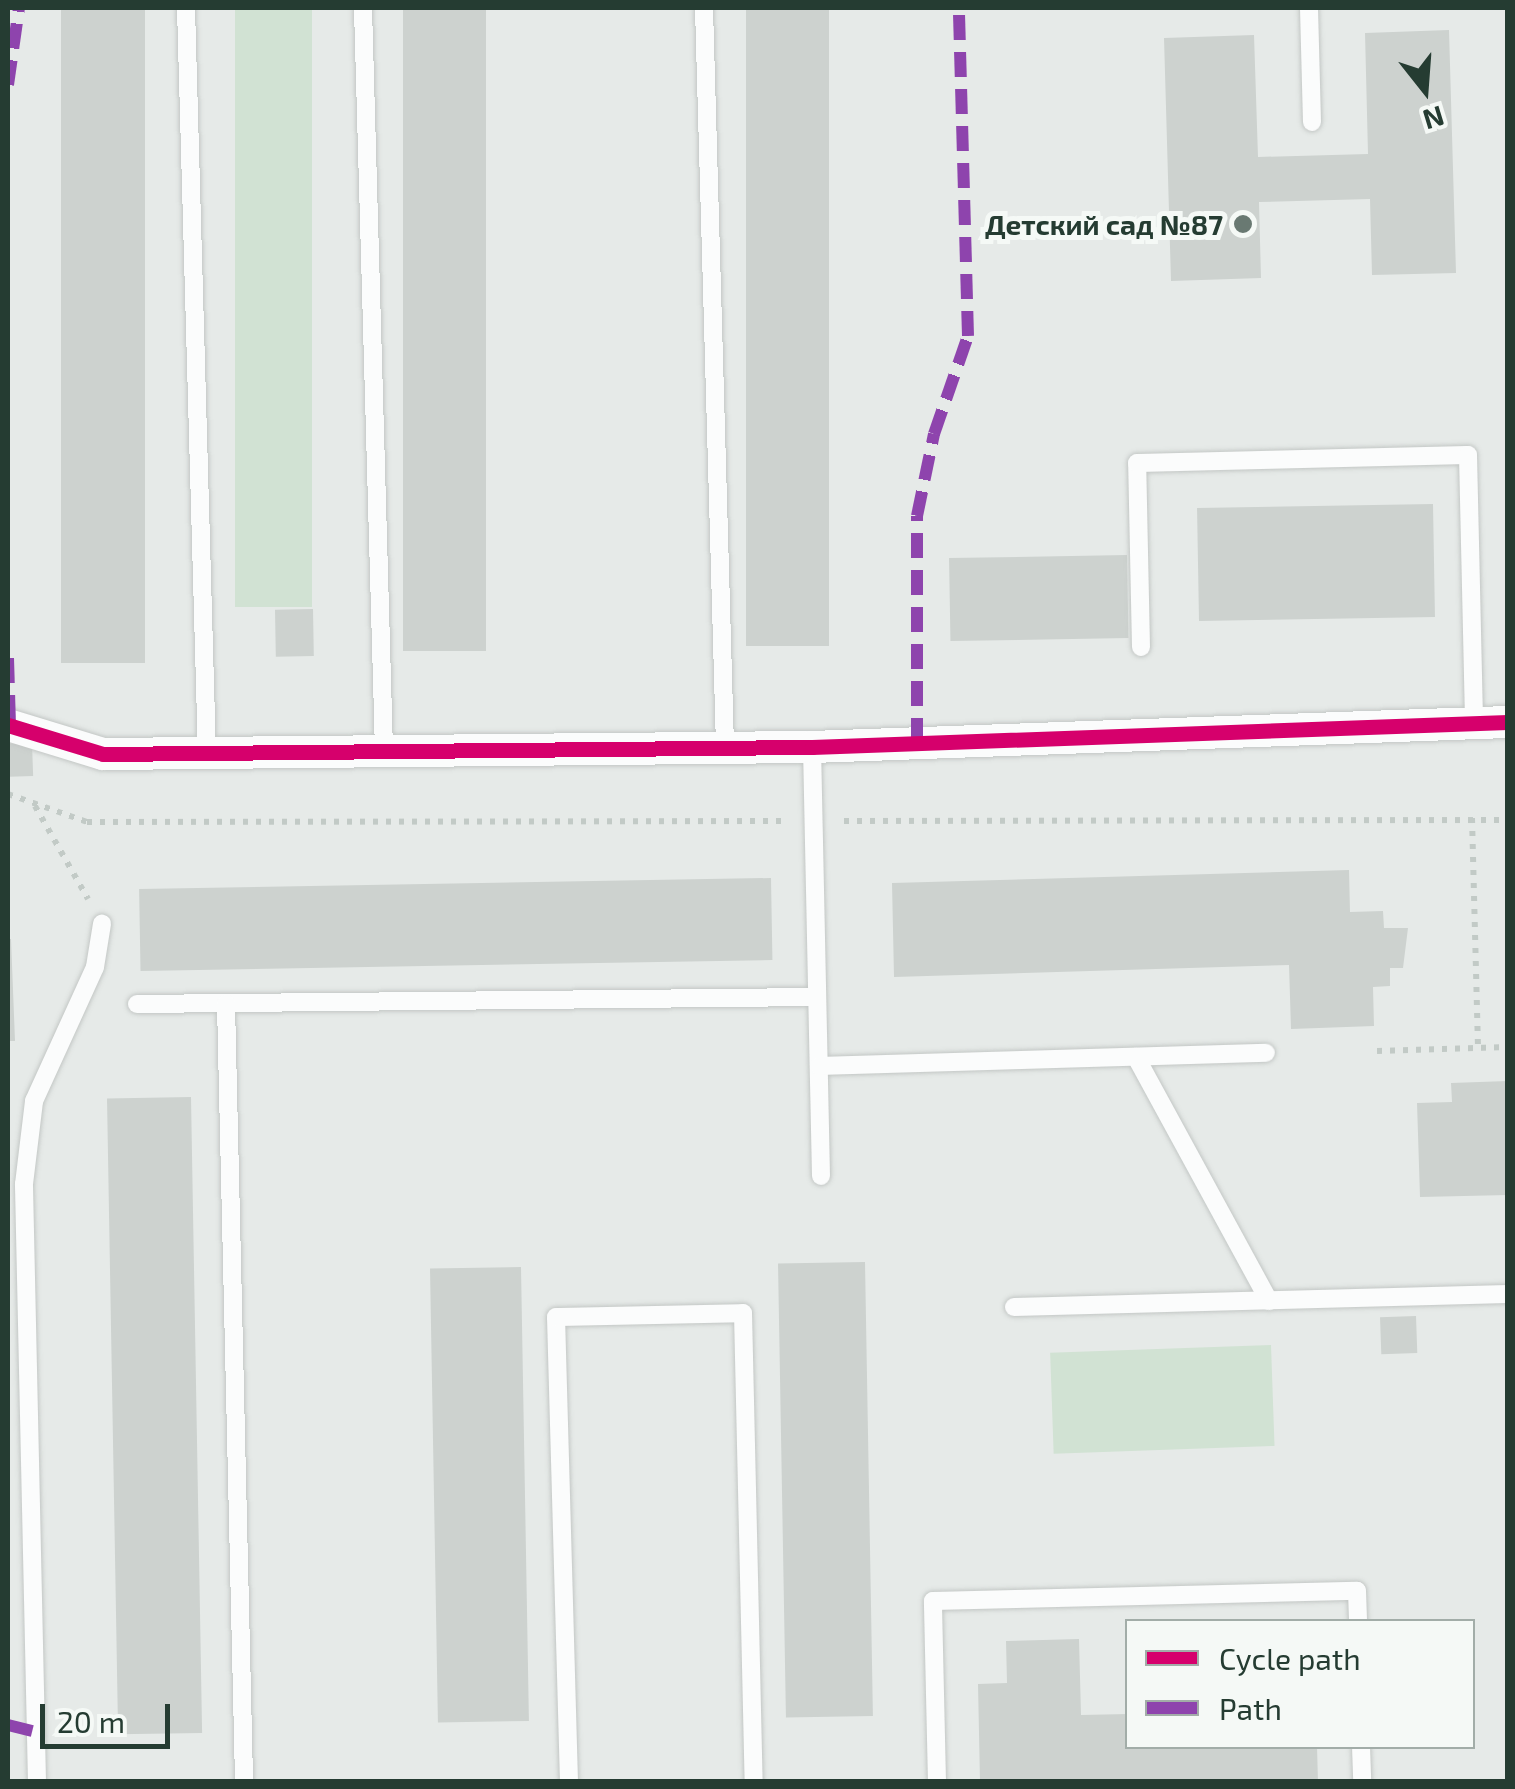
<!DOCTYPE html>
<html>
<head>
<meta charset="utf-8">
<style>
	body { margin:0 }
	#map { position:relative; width:1515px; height:1789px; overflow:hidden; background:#e6eae8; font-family:"Exo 2",sans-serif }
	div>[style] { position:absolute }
	.green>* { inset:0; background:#d1e2d3; transform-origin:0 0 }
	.building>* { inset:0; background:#cdd2cf; transform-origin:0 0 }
	.path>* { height:6px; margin-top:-3px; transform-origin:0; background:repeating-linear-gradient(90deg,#c2cac6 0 5px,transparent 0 13px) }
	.roads { filter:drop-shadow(0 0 2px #c3c7c5) drop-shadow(0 0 2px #c3c7c5) }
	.service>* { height:18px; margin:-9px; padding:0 9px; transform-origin:9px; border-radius:9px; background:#fbfcfc }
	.minor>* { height:32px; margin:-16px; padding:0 16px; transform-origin:16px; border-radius:16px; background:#fbfcfc }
	.quiet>* { height:12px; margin-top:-6px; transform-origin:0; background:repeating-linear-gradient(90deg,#8e44ad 0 25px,transparent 0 37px) }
	.cycleway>* { height:15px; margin:-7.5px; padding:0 7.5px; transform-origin:7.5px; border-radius:7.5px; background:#d6006c }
	.dots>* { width:28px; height:28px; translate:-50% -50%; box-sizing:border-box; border:5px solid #f5f9f6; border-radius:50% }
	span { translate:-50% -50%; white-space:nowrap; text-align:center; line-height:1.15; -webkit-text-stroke:10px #f5f9f6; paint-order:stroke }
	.poi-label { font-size:28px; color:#253c32; font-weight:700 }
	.right { translate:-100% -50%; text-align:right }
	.frame { position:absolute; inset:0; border:10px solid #253c32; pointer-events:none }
	.legend { position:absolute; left:1125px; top:1619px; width:350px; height:130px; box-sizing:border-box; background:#f5f9f6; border:2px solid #a2ada8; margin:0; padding:12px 18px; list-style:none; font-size:30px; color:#253c32 }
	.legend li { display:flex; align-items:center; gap:20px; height:50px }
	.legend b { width:50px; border:2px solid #a2ada8 }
	.north { position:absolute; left:1375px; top:40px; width:100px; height:100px; -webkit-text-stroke:8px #f5f9f6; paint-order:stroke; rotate:163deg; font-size:28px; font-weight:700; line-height:40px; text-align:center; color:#253c32 }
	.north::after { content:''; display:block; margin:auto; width:35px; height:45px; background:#253c32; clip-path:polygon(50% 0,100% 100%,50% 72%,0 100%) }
	.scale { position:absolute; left:40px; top:1704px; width:130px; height:45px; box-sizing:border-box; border:5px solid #253c32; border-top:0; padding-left:12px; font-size:30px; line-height:35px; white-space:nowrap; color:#253c32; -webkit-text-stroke:8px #f5f9f6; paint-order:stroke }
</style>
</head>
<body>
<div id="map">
	<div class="green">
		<div style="left:235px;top:8px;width:77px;height:599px"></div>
		<div style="left:1271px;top:1345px;width:101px;height:221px;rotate:88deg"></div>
	</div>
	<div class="building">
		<div style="left:61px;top:8px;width:84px;height:655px"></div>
		<div style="left:403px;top:8px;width:83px;height:643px"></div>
		<div style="left:746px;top:8px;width:83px;height:638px"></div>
		<div style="clip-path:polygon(1449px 30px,1456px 273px,1372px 275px,1370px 199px,1259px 202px,1261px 278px,1171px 281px,1164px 38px,1254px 35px,1258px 157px,1368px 154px,1365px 33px)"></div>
		<div style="left:1433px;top:504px;width:113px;height:236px;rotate:89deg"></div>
		<div style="left:1127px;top:555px;width:83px;height:178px;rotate:89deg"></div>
		<div style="left:313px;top:609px;width:47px;height:38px;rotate:89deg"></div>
		<div style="left:32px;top:743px;width:33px;height:24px;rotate:88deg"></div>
		<div style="clip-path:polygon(1349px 870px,1350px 912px,1383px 911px,1384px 928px,1408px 928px,1403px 968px,1390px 968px,1390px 986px,1373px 987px,1374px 1026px,1291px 1029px,1289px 965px,894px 977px,892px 883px)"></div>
		<div style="left:771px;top:878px;width:82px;height:632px;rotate:89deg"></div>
		<div style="clip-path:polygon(8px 939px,11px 939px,15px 1041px,8px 1041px)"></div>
		<div style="clip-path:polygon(1508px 1081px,1508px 1195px,1420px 1197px,1417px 1103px,1452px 1102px,1451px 1083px)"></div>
		<div style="left:191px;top:1097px;width:636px;height:84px;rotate:89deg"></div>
		<div style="left:865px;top:1262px;width:454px;height:87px;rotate:89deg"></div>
		<div style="left:521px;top:1267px;width:454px;height:91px;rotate:89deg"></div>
		<div style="left:1416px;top:1316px;width:37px;height:36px;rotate:88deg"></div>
		<div style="clip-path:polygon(1079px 1639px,1081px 1715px,1128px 1714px,1128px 1746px,1317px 1746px,1318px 1782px,980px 1782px,978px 1684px,1007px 1683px,1006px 1641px)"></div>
	</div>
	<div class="path">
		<div style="left:8px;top:794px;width:84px;rotate:19.5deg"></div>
		<div style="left:87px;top:822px;width:699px;rotate:-0.08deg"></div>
		<div style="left:35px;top:806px;width:107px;rotate:60.3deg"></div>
		<div style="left:1472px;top:818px;width:230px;rotate:88.5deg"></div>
		<div style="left:844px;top:821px;width:664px;rotate:-0.09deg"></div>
		<div style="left:1377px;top:1051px;width:131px;rotate:-1.7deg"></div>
	</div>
	<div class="roads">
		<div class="service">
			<div style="left:186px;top:8px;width:746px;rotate:88.39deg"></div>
			<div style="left:363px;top:8px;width:743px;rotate:88.38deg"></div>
			<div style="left:704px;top:8px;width:739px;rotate:88.37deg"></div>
			<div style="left:1309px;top:8px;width:114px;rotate:88.5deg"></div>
			<div style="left:1141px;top:647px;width:184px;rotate:-91.2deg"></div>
			<div style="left:1137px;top:463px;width:331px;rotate:-1.4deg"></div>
			<div style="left:1468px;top:455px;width:266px;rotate:88.7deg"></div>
			<div style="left:812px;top:747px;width:429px;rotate:88.8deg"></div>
			<div style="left:137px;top:1004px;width:679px;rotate:-0.59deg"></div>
			<div style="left:226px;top:1004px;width:778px;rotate:88.67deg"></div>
			<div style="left:1136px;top:1057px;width:278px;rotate:61.4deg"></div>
			<div style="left:819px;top:1066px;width:447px;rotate:-1.7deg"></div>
			<div style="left:1014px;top:1307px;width:494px;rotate:-1.5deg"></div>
			<div style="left:1361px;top:1746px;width:36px;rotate:88deg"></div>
			<div style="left:37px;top:1782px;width:598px;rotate:-91.25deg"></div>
			<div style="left:24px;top:1184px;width:84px;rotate:-83.1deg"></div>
			<div style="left:34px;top:1101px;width:147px;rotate:-65.5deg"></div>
			<div style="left:95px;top:967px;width:44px;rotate:-80.8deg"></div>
			<div style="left:569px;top:1782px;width:465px;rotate:-91.6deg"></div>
			<div style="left:556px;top:1317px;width:187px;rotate:-1.2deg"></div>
			<div style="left:743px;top:1313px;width:469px;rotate:88.7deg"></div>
			<div style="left:937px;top:1782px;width:181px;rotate:-91.3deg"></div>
			<div style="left:933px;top:1601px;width:424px;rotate:-1.4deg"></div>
			<div style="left:1357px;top:1591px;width:31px;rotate:88deg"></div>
		</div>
		<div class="minor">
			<div style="left:8px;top:725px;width:99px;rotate:17deg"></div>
			<div style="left:103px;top:754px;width:709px;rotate:-0.57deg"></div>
			<div style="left:812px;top:747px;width:696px;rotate:-2.06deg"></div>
		</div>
	</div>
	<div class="quiet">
		<div style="left:8px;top:85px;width:78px;rotate:-81.9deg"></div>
		<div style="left:8px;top:658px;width:67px;rotate:88.3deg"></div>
		<div style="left:917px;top:743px;width:227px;rotate:-90deg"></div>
		<div style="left:917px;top:516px;width:84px;rotate:-78.3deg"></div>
		<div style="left:934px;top:434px;width:104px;rotate:-70.9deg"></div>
		<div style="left:968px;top:336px;width:328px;rotate:-91.6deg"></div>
		<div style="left:8px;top:1725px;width:29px;rotate:14deg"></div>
	</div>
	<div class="cycleway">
		<div style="left:8px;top:725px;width:99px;rotate:17deg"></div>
		<div style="left:103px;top:754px;width:709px;rotate:-0.57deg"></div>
		<div style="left:812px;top:747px;width:696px;rotate:-2.06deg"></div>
	</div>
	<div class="dots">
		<div style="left:1243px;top:224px;background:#697972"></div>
	</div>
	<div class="poi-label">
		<span class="right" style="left:1223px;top:224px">Детский сад №87</span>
	</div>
	<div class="frame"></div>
	<ul class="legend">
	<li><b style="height:12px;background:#d6006c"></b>Cycle path</li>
	<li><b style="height:12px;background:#8e44ad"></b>Path</li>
	</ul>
	<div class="north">N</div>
	<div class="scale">20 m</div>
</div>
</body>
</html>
